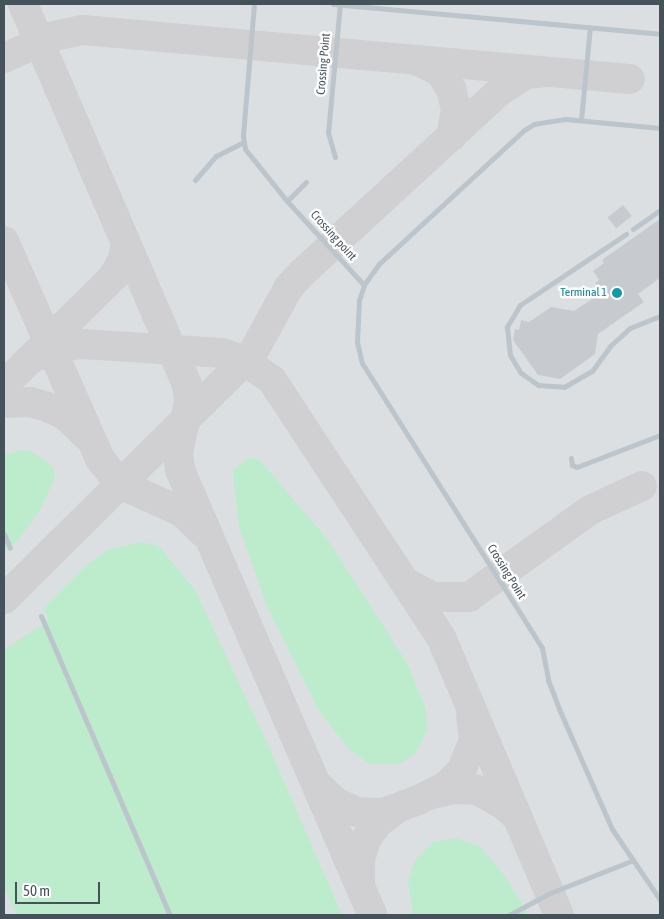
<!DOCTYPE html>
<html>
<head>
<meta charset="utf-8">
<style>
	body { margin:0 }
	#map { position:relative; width:664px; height:919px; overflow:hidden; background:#f0eded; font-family:"Asap Condensed",sans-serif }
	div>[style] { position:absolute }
	.airport>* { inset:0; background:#dcdfe2; transform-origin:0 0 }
	.green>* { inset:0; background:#bdeccc }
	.taxiway>* { height:30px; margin:-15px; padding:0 15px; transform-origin:15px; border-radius:15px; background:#d0d0d2 }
	.building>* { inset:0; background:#c7cbd0; transform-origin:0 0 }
	.service>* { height:5px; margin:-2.5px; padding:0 2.5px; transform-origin:2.5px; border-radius:2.5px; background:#bcc5cc }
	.dots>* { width:14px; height:14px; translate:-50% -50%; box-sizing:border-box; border:2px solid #fff; border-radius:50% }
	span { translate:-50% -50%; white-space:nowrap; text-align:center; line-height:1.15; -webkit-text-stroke:5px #fff; paint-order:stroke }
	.street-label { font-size:12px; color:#465259 }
	.culture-label { font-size:12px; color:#0d838f }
	.right { translate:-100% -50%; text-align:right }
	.frame { position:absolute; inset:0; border:5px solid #465259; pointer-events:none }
	.scale { position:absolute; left:15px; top:882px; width:85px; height:22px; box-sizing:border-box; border:2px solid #465259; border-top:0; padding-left:6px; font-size:15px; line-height:18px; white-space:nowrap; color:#465259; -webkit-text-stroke:4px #fff; paint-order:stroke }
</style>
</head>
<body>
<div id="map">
	<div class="airport">
		<div style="left:4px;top:4px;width:656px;height:911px"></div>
	</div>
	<div class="green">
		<div style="clip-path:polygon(21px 450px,31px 452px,44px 460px,53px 467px,55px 477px,41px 508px,18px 540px,4px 553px,4px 455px)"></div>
		<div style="clip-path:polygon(249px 458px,261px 461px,328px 540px,407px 663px,426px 709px,427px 730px,416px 753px,399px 764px,369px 764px,349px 749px,319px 711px,268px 609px,239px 527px,234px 486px,233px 469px)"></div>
		<div style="clip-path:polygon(142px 542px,159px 546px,195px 590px,265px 738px,342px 915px,16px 915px,4px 886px,4px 650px,49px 620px,43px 608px,85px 566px,109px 549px)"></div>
		<div style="clip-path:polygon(456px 838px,481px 847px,507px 879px,529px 915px,413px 915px,408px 882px,415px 860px,433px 842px)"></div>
	</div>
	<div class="taxiway">
		<div style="left:23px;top:4px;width:415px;rotate:66.7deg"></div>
		<div style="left:187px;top:385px;width:17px;rotate:83deg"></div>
		<div style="left:189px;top:402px;width:52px;rotate:102.2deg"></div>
		<div style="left:178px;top:453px;width:17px;rotate:83deg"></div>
		<div style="left:180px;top:470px;width:485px;rotate:66.6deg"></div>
		<div style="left:4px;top:58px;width:55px;rotate:-23.7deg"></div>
		<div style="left:54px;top:36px;width:30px;rotate:-12deg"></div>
		<div style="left:83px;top:30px;width:549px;rotate:5.12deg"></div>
		<div style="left:417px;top:61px;width:24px;rotate:24deg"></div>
		<div style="left:439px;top:71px;width:22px;rotate:56deg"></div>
		<div style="left:451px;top:89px;width:21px;rotate:76deg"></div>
		<div style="left:456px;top:109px;width:28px;rotate:100deg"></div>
		<div style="left:4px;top:241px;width:238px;rotate:66.2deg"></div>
		<div style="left:100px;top:459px;width:32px;rotate:51deg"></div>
		<div style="left:120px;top:484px;width:68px;rotate:24.3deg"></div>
		<div style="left:182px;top:512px;width:30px;rotate:44deg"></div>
		<div style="left:30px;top:359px;width:35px;rotate:-22deg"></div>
		<div style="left:62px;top:346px;width:21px;rotate:-5deg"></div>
		<div style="left:83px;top:344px;width:139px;rotate:3.7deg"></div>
		<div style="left:222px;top:353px;width:24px;rotate:19deg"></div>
		<div style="left:245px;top:361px;width:33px;rotate:35deg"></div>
		<div style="left:272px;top:380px;width:308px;rotate:56.7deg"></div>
		<div style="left:441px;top:637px;width:302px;rotate:67deg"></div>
		<div style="left:4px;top:385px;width:153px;rotate:-44.7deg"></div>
		<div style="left:113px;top:277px;width:21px;rotate:-61deg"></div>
		<div style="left:123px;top:259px;width:15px;rotate:-79deg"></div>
		<div style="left:4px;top:403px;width:26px;rotate:-2deg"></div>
		<div style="left:30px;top:402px;width:18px;rotate:16deg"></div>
		<div style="left:47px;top:407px;width:20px;rotate:24deg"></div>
		<div style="left:65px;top:415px;width:29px;rotate:44deg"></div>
		<div style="left:405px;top:582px;width:32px;rotate:28deg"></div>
		<div style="left:433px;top:597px;width:36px"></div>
		<div style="left:469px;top:597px;width:149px;rotate:-35.7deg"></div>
		<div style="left:590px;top:510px;width:57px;rotate:-24.8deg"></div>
		<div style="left:4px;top:599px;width:349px;rotate:-44.7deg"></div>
		<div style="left:252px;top:354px;width:77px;rotate:-61.1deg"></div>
		<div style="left:289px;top:287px;width:19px;rotate:-47deg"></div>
		<div style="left:302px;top:273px;width:269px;rotate:-42.6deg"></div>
		<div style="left:500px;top:91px;width:31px;rotate:-33deg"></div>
		<div style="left:526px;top:74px;width:21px;rotate:-5deg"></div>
		<div style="left:317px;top:784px;width:25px;rotate:45deg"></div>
		<div style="left:335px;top:802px;width:24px;rotate:24deg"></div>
		<div style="left:357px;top:812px;width:26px;rotate:2deg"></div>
		<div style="left:383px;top:813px;width:37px;rotate:-20deg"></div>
		<div style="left:418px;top:800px;width:30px;rotate:-26deg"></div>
		<div style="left:445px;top:787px;width:23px;rotate:-45deg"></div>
		<div style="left:461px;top:771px;width:34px;rotate:-67deg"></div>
		<div style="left:474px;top:740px;width:24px;rotate:-97deg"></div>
		<div style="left:432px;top:794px;width:22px;rotate:-13deg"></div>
		<div style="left:453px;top:789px;width:24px;rotate:2deg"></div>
		<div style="left:477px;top:790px;width:31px;rotate:29deg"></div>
		<div style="left:504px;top:805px;width:18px;rotate:43deg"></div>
		<div style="left:360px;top:883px;width:23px;rotate:-90deg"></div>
		<div style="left:360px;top:860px;width:22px;rotate:-74deg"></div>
		<div style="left:366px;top:839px;width:20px;rotate:-53deg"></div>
		<div style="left:378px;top:823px;width:21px;rotate:-37deg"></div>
	</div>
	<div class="building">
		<div style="left:623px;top:205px;width:14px;height:20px;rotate:51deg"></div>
		<div style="clip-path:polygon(660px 219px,660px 278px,638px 294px,644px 302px,598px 334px,595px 354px,560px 379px,538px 375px,513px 340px,515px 329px,519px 330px,521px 320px,529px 322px,551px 307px,574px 311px,592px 299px,600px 290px,595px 283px,599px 280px,593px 271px,604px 263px,602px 260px)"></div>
	</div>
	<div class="service">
		<div style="left:254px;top:4px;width:132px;rotate:94.8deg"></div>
		<div style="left:243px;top:136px;width:13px;rotate:81deg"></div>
		<div style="left:245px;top:149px;width:67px;rotate:51.1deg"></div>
		<div style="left:287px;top:201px;width:114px;rotate:47.5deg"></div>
		<div style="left:333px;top:4px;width:328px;rotate:5.2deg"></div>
		<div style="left:581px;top:120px;width:93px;rotate:-84.5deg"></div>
		<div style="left:660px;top:128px;width:95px;rotate:-174.6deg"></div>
		<div style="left:565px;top:119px;width:31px;rotate:171deg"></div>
		<div style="left:534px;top:124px;width:13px;rotate:148deg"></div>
		<div style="left:523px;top:131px;width:196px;rotate:137.3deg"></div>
		<div style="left:379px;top:264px;width:26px;rotate:126deg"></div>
		<div style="left:364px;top:285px;width:16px;rotate:108deg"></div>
		<div style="left:359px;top:300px;width:42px;rotate:92.7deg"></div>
		<div style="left:357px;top:342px;width:22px;rotate:77deg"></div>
		<div style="left:362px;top:363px;width:337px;rotate:57.7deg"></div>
		<div style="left:542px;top:648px;width:33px;rotate:79deg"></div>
		<div style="left:548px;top:680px;width:31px;rotate:69deg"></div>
		<div style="left:559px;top:709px;width:131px;rotate:66.2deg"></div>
		<div style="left:612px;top:829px;width:86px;rotate:55.9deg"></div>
		<div style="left:335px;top:157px;width:25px;rotate:-106deg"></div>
		<div style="left:328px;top:133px;width:130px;rotate:-84.7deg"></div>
		<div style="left:195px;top:180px;width:32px;rotate:-49deg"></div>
		<div style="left:216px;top:156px;width:31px;rotate:-27deg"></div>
		<div style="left:287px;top:201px;width:27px;rotate:-45deg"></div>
		<div style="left:633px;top:229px;width:33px;rotate:-35deg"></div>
		<div style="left:626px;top:234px;width:128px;rotate:146.2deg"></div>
		<div style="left:520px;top:305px;width:26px;rotate:121deg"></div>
		<div style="left:507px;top:327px;width:28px;rotate:84deg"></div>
		<div style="left:510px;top:355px;width:21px;rotate:59deg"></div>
		<div style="left:521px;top:373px;width:21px;rotate:35deg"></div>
		<div style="left:538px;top:385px;width:26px;rotate:4deg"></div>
		<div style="left:564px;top:387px;width:32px;rotate:-30deg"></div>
		<div style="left:592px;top:371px;width:31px;rotate:-54deg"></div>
		<div style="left:610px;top:346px;width:27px;rotate:-42deg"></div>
		<div style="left:630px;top:328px;width:32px;rotate:-22deg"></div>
		<div style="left:571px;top:458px;width:7px;rotate:82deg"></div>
		<div style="left:572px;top:465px;width:5px;rotate:22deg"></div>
		<div style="left:577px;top:467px;width:89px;rotate:-21.1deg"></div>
		<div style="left:4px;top:534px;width:15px;rotate:67deg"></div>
		<div style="left:41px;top:616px;width:326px;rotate:66.7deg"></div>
		<div style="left:509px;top:915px;width:47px;rotate:-28.2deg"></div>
		<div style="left:550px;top:893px;width:87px;rotate:-21.6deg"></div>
	</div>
	<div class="dots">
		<div style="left:617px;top:293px;background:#0f9aa8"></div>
	</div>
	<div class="street-label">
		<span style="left:324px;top:64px;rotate:-85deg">Crossing Point</span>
		<span style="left:333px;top:236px;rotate:48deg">Crossing point</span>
		<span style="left:506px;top:572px;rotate:58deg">Crossing Point</span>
	</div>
	<div class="culture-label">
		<span class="right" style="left:607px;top:293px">Terminal 1</span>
	</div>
	<div class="frame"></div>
	<div class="scale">50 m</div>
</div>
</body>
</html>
